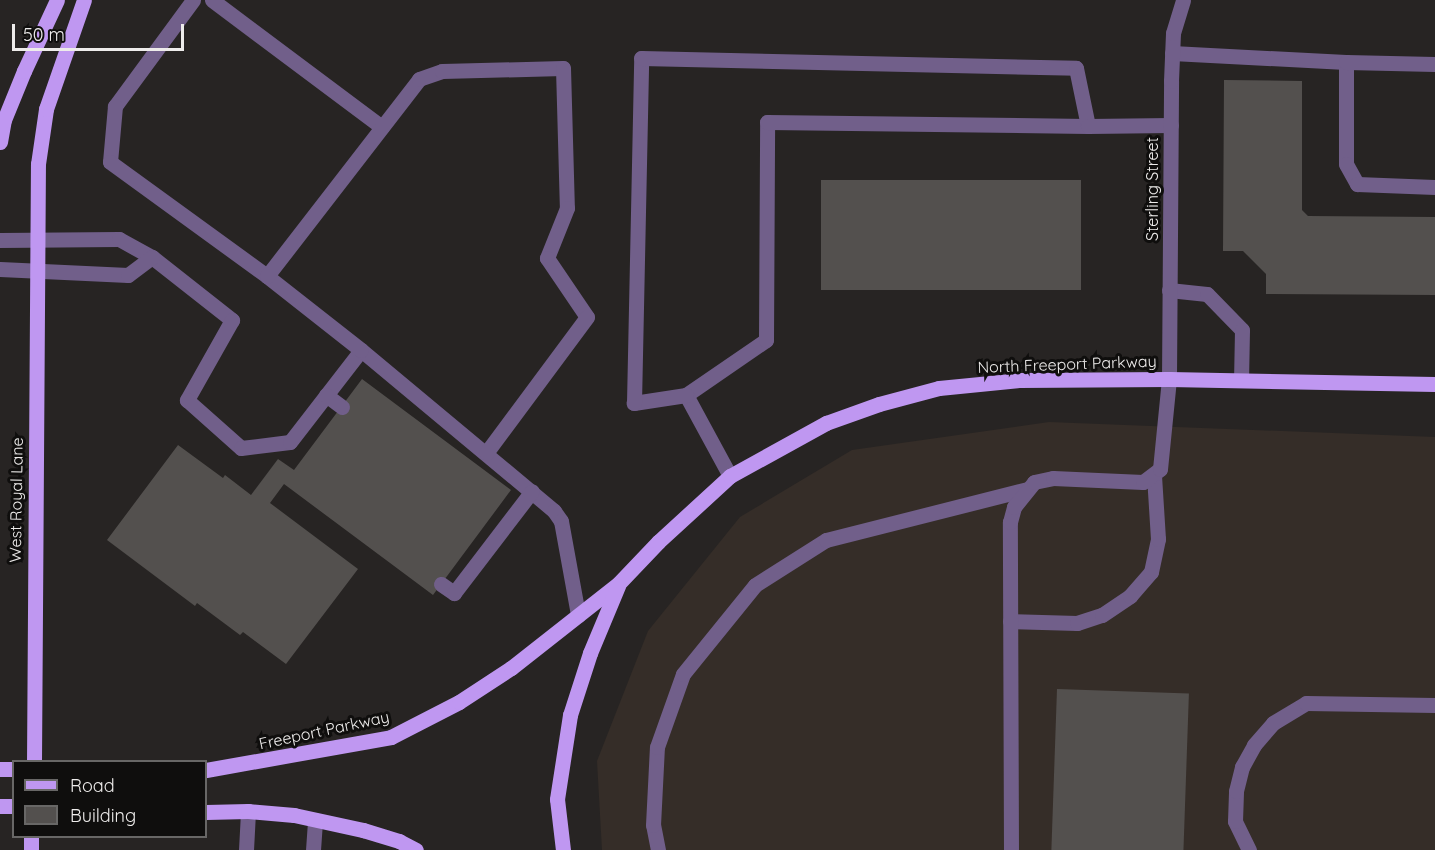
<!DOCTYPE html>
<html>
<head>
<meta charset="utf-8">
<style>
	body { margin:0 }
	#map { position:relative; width:1435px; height:850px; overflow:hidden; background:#272423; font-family:Quicksand,sans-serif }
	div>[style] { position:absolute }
	.built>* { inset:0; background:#352d28 }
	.building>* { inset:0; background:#53504e; transform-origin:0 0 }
	.minor>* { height:15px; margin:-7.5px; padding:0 7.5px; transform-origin:7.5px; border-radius:7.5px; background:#715f8a }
	.major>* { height:15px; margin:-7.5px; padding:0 7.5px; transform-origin:7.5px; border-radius:7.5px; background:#bf97f1 }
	span { translate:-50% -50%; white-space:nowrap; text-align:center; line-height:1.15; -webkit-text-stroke:6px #0f0e0d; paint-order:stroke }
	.street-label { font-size:16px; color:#eeeceb }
	.legend { position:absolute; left:12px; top:760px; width:195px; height:78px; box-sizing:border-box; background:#0f0e0d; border:2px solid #686766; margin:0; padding:8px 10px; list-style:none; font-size:18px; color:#eeeceb }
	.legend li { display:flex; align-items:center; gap:12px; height:30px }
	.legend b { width:30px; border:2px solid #686766 }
	.scale { position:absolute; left:12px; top:24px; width:172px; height:27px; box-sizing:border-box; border:3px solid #eeeceb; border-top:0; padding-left:8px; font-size:18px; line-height:21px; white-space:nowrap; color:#eeeceb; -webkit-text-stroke:4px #0f0e0d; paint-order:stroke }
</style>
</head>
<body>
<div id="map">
	<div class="built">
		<div style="clip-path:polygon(1049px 422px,1435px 437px,1435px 850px,602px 850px,597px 761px,648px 631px,740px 517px,852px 450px)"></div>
	</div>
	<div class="building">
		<div style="clip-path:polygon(1224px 80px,1302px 81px,1302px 210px,1308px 216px,1435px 217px,1435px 295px,1266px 294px,1266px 274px,1243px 251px,1223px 251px)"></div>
		<div style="left:821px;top:180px;width:260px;height:110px"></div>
		<div style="clip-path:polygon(362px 379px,511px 490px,433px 595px,284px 484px,270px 503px,358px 569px,286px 664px,243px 632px,240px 635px,197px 603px,195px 606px,107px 540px,178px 445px,223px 478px,225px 475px,251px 495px,278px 459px,294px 470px)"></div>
		<div style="left:1057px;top:689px;width:132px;height:161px;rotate:2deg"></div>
	</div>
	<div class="minor">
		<div style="left:193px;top:0;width:132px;rotate:126.3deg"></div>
		<div style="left:115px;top:106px;width:56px;rotate:95.1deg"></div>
		<div style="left:110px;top:162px;width:194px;rotate:36deg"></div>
		<div style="left:212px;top:0;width:212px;rotate:36.8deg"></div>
		<div style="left:1172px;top:53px;width:174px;rotate:3deg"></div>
		<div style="left:1346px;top:62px;width:102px;rotate:90deg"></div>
		<div style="left:1346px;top:164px;width:23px;rotate:61deg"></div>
		<div style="left:1357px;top:184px;width:78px;rotate:2.2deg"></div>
		<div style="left:1346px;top:62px;width:89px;rotate:1.3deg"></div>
		<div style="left:0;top:240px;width:119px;rotate:-0.5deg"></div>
		<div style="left:119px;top:239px;width:38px;rotate:29deg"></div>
		<div style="left:152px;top:257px;width:102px;rotate:38.2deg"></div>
		<div style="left:232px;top:320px;width:92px;rotate:119.4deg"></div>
		<div style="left:187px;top:400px;width:72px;rotate:41.6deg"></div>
		<div style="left:241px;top:448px;width:49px;rotate:-7deg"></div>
		<div style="left:290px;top:442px;width:116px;rotate:-52.3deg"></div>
		<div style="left:361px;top:350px;width:251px;rotate:39.8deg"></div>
		<div style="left:554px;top:511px;width:12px;rotate:55deg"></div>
		<div style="left:561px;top:521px;width:96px;rotate:79.7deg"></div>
		<div style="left:0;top:269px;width:128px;rotate:2.7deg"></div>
		<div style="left:128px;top:275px;width:30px;rotate:-37deg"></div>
		<div style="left:1169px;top:290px;width:38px;rotate:6deg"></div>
		<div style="left:1207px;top:294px;width:50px;rotate:45.8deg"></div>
		<div style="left:1242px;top:330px;width:50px;rotate:91.1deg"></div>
		<div style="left:361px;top:350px;width:120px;rotate:-141.8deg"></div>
		<div style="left:267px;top:276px;width:249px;rotate:-52.3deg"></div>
		<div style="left:419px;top:79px;width:24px;rotate:-19deg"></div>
		<div style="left:442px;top:71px;width:121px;rotate:-1.4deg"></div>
		<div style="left:563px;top:68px;width:140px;rotate:88.4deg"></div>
		<div style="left:567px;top:208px;width:54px;rotate:111.8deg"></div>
		<div style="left:547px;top:258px;width:71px;rotate:55.9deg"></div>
		<div style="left:587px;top:317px;width:169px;rotate:126.6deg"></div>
		<div style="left:326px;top:395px;width:20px;rotate:37deg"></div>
		<div style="left:686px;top:395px;width:97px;rotate:-34.5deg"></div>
		<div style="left:766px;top:340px;width:218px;rotate:-89.7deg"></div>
		<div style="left:767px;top:122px;width:321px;rotate:0.7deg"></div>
		<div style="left:730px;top:476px;width:92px;rotate:-118.5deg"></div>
		<div style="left:686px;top:395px;width:53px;rotate:171.3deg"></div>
		<div style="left:634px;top:403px;width:345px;rotate:-88.8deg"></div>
		<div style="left:641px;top:58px;width:435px;rotate:1.3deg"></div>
		<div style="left:1076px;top:68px;width:59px;rotate:78.3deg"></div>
		<div style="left:1088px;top:126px;width:83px;rotate:-0.7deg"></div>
		<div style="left:441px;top:584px;width:16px;rotate:35deg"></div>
		<div style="left:454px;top:593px;width:128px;rotate:-52.6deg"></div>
		<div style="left:1010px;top:621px;width:67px;rotate:1.7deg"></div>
		<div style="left:1077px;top:623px;width:26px;rotate:-18deg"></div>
		<div style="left:1102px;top:615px;width:34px;rotate:-34deg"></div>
		<div style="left:1130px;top:596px;width:32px;rotate:-49deg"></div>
		<div style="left:1151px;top:572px;width:34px;rotate:-78deg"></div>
		<div style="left:1158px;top:539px;width:63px;rotate:-93.6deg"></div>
		<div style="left:246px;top:850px;width:39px;rotate:-87deg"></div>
		<div style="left:313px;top:850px;width:30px;rotate:-86deg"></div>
		<div style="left:658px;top:850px;width:25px;rotate:-101deg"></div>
		<div style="left:653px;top:825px;width:78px;rotate:-87.1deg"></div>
		<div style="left:657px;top:747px;width:77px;rotate:-70.4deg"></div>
		<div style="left:683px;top:674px;width:114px;rotate:-51deg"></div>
		<div style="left:755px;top:585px;width:84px;rotate:-32.4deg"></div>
		<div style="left:826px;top:540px;width:207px;rotate:-14.2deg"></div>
		<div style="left:1011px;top:850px;width:328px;rotate:-90.2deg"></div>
		<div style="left:1010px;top:522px;width:16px;rotate:-75deg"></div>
		<div style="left:1014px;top:507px;width:32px;rotate:-51deg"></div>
		<div style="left:1034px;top:482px;width:19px;rotate:-12deg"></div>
		<div style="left:1053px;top:478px;width:90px;rotate:2.5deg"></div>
		<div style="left:1143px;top:482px;width:21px;rotate:-37deg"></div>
		<div style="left:1160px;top:469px;width:90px;rotate:-84.3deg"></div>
		<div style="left:1169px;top:379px;width:298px;rotate:-89.6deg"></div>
		<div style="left:1171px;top:81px;width:48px;rotate:-87.6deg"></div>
		<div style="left:1173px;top:33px;width:34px;rotate:-73deg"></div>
		<div style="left:1249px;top:850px;width:32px;rotate:-116deg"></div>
		<div style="left:1235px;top:821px;width:30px;rotate:-88deg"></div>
		<div style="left:1236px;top:791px;width:25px;rotate:-76deg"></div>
		<div style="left:1242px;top:767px;width:25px;rotate:-61deg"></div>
		<div style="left:1254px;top:745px;width:29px;rotate:-49deg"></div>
		<div style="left:1273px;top:723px;width:39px;rotate:-31deg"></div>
		<div style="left:1306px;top:703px;width:129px;rotate:0.9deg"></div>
	</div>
	<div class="major">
		<div style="left:0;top:142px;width:22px;rotate:-80deg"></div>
		<div style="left:4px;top:120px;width:53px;rotate:-67.8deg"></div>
		<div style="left:24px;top:71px;width:78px;rotate:-65.1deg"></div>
		<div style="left:34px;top:762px;width:598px;rotate:-89.62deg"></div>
		<div style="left:38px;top:164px;width:56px;rotate:-81.7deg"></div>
		<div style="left:46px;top:109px;width:115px;rotate:-70.8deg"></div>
		<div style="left:0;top:769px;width:14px"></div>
		<div style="left:206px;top:770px;width:188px;rotate:-10.1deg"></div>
		<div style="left:391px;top:737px;width:76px;rotate:-27.2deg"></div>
		<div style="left:459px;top:702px;width:62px;rotate:-33.2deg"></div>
		<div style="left:511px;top:668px;width:137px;rotate:-38.2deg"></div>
		<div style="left:619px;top:583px;width:57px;rotate:-46.4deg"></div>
		<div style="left:658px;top:542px;width:98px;rotate:-42.5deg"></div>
		<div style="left:730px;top:476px;width:110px;rotate:-28.9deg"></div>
		<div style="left:826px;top:423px;width:56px;rotate:-19.7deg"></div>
		<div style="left:879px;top:404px;width:62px;rotate:-14.9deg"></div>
		<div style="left:939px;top:388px;width:80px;rotate:-5.7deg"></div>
		<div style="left:1019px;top:380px;width:150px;rotate:-0.4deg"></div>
		<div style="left:1169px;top:379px;width:266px;rotate:1.1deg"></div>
		<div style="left:0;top:806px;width:14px"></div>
		<div style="left:206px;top:812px;width:42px;rotate:-1.4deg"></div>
		<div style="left:248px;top:811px;width:46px;rotate:5deg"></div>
		<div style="left:294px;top:815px;width:71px;rotate:12.3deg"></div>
		<div style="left:363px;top:830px;width:38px;rotate:17deg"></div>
		<div style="left:399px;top:841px;width:19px;rotate:28deg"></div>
		<div style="left:31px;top:836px;width:14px;rotate:90deg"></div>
		<div style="left:563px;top:850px;width:51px;rotate:-96.7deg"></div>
		<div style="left:557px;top:799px;width:85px;rotate:-81.2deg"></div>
		<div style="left:570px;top:715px;width:65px;rotate:-72.1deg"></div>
		<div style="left:590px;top:653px;width:73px;rotate:-67.3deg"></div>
	</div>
	<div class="street-label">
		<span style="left:1152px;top:189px;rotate:-90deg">Sterling Street</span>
		<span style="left:1067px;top:364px;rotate:-2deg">North Freeport Parkway</span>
		<span style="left:16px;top:500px;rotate:-89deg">West Royal Lane</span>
		<span style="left:324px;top:730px;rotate:-12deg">Freeport Parkway</span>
	</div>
	<ul class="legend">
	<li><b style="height:8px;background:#bf97f1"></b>Road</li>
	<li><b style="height:16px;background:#53504e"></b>Building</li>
	</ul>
	<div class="scale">50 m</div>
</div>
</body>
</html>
